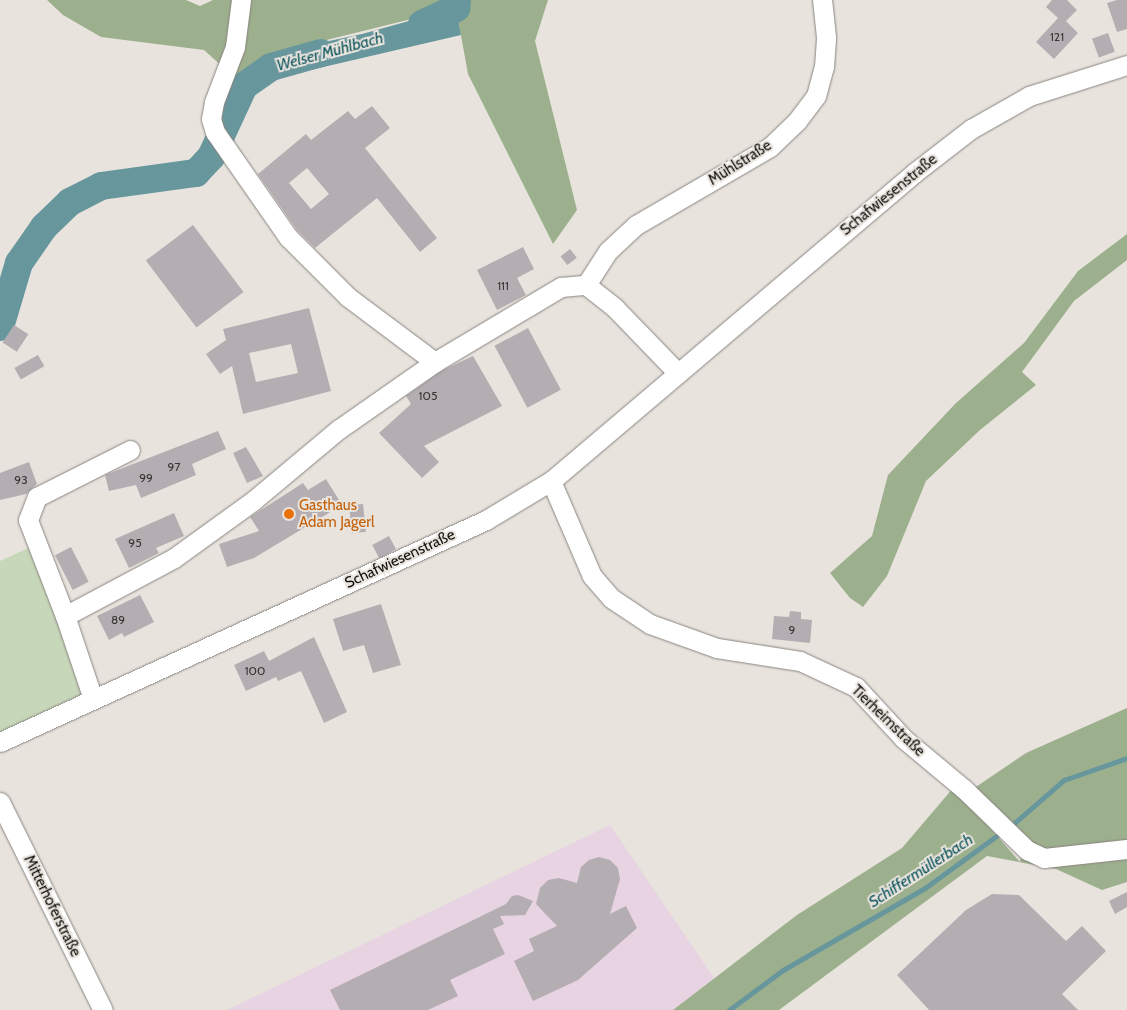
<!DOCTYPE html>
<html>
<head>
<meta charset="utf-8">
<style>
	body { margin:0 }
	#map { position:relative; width:1127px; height:1010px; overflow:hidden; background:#e8e3dd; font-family:Cabin,sans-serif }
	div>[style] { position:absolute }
	.commercial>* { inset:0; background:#e7d3e2 }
	.green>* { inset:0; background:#c7d7b9 }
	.forest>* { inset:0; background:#9db08d }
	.water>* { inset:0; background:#67979d }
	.stream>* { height:4.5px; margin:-2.25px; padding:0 2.25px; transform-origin:2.25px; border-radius:2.25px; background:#67979d }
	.river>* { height:28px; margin:-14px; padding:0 14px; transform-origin:14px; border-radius:14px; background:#67979d }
	.building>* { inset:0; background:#b4aeb2; transform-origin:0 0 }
	.roads { filter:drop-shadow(0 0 1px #8a8581) drop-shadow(0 0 1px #8a8581) }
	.minor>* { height:19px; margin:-9.5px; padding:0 9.5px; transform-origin:9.5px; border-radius:9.5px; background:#fff }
	.dots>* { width:14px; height:14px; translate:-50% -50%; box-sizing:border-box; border:2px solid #e8e3dd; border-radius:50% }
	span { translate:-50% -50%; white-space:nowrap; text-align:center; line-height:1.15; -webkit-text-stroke:4px #e8e3dd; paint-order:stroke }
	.number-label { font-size:12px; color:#393736 }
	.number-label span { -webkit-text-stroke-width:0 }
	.street-label { font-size:15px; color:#100f0d }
	.food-label { font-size:15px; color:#c56008 }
	.left { translate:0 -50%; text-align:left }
	.water-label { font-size:16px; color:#0c555c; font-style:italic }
</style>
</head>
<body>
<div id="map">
	<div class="commercial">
		<div style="clip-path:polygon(610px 825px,714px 978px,673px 1010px,227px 1010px)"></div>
	</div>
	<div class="green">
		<div style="clip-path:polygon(44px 541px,97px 687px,0 733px,0 561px)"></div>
	</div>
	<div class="forest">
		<div style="clip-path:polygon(47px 0,186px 0,200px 6px,213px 0,548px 0,535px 41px,577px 210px,553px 244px,468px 74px,456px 8px,282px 51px,244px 86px,204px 50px,101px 37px,63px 15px)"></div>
		<div style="clip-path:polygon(1127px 234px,1127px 260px,1074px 301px,1022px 372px,1036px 385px,980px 430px,926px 481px,887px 576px,863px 607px,850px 598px,830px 573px,872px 536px,888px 475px,956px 403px,1024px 343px,1078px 271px)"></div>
		<div style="clip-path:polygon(1127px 708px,1127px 882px,1102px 890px,1056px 869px,987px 856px,779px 1010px,673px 1010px,797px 915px,902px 848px,954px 787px,1020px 862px,1022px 844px,970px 791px,1026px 753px)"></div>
	</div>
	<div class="water">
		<div style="clip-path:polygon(456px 8px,461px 35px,289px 75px,282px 51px,362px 34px)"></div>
	</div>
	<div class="stream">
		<div style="left:1011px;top:826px;width:70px;rotate:-41deg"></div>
		<div style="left:1064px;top:780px;width:67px;rotate:-19.2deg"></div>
		<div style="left:729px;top:1010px;width:67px;rotate:-36.5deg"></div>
		<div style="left:783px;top:970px;width:164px;rotate:-30deg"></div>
		<div style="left:925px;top:888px;width:95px;rotate:-36deg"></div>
	</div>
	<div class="river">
		<div style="left:422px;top:24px;width:38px;rotate:-25deg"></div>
		<div style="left:456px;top:8px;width:8px;rotate:-83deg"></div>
		<div style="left:0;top:327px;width:67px;rotate:-73.5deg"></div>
		<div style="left:19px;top:263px;width:44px;rotate:-55.2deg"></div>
		<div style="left:44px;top:227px;width:36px;rotate:-44deg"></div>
		<div style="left:70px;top:202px;width:35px;rotate:-27deg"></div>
		<div style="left:101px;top:186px;width:96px;rotate:-7.8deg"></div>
		<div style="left:196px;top:173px;width:22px;rotate:-47deg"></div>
		<div style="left:211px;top:157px;width:78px;rotate:-65.1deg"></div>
		<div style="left:244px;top:86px;width:33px;rotate:-35deg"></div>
		<div style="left:271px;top:67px;width:52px;rotate:-15.6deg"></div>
	</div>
	<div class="building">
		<div style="clip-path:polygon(1052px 0,1067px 0,1077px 10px,1066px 21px,1078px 33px,1054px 59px,1036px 42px,1058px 18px,1046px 7px)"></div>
		<div style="clip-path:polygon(1117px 0,1127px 0,1127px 29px,1117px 32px,1107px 3px)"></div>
		<div style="left:1108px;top:33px;width:20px;height:17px;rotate:70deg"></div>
		<div style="clip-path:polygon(evenodd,372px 106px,390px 128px,365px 148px,437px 238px,420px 252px,377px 198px,315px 248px,297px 230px,258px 174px,306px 134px,311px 140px,348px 111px,355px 119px,372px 106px,307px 168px,329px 194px,311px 209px,289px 183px,307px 168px)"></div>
		<div style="left:193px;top:225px;width:84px;height:59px;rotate:53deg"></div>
		<div style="clip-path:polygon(523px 247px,534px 269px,517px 278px,526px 295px,497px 310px,477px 270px)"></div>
		<div style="left:570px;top:249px;width:11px;height:12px;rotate:52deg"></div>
		<div style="clip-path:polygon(evenodd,309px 308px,331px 391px,243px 414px,232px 366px,220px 374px,206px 354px,226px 340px,223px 329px,309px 308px,291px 344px,298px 373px,256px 382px,249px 353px,291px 344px)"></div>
		<div style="left:14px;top:325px;width:17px;height:21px;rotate:33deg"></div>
		<div style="left:528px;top:328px;width:70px;height:38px;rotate:62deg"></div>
		<div style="left:38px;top:355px;width:13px;height:27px;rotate:61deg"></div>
		<div style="clip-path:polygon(473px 356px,502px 406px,424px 446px,439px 462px,422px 478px,379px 433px,411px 404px,406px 396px,441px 371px)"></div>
		<div style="clip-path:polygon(218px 431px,226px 449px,192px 464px,196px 475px,141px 498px,136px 485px,109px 491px,105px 475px)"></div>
		<div style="clip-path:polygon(246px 447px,263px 476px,247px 483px,233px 453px)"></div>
		<div style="clip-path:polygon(29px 462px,37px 484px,26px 494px,0 500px,0 473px)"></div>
		<div style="clip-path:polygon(326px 479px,342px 505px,254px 558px,227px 567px,219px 544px,259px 531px,250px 517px,303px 483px,308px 490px)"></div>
		<div style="left:363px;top:504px;width:28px;height:14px;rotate:84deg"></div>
		<div style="clip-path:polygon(174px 513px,184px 536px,156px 548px,159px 553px,129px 568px,115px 539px)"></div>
		<div style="left:389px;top:536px;width:15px;height:19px;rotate:62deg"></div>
		<div style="left:71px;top:547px;width:39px;height:18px;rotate:63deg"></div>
		<div style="clip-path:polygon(140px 595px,154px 622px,124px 637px,122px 633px,109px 640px,97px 616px)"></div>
		<div style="clip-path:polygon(381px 604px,401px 665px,373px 673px,364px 645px,343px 651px,333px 619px)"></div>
		<div style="clip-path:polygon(790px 611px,801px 612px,801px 619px,812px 620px,810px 643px,772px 639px,774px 616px,789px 617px)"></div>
		<div style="clip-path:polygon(314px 637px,347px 712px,324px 723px,301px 671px,278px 681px,276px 677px,246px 691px,234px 665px,264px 651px,269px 661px)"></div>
		<div style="clip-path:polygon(599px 857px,610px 860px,618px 868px,620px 879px,610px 914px,626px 906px,637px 928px,578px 980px,533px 1001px,514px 961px,534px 951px,529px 939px,557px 926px,536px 904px,540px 888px,548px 880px,559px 878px,577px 883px,581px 867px,589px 860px)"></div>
		<div style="clip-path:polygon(1127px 892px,1127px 907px,1115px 914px,1109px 901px)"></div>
		<div style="clip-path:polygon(992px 894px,1019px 895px,1066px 941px,1082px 926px,1106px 951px,1062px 994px,1078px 1010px,929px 1010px,897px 975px,966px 910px)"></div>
		<div style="clip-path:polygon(518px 895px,533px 901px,525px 915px,500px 916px,504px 924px,493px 929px,505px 954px,450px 980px,458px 996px,428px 1010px,340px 1010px,330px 990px,506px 904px,512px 896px)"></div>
	</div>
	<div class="roads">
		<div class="minor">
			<div style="left:241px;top:0;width:47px;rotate:97.3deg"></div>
			<div style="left:235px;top:47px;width:59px;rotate:110.9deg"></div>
			<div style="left:214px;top:102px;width:17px;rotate:100deg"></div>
			<div style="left:211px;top:119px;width:14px;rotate:73deg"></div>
			<div style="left:215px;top:132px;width:128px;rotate:55.2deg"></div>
			<div style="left:288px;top:237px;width:85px;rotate:45deg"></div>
			<div style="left:348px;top:297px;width:109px;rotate:36.8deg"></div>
			<div style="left:586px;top:285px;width:40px;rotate:-57.1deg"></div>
			<div style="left:608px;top:251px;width:38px;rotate:-43deg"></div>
			<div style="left:636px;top:225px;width:155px;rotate:-30.2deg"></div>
			<div style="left:770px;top:147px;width:37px;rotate:-44deg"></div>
			<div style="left:797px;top:121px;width:31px;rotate:-53deg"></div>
			<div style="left:816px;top:96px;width:30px;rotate:-75deg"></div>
			<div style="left:824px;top:67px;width:30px;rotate:-86deg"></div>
			<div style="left:826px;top:37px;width:37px;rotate:-96deg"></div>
			<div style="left:551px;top:481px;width:103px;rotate:66.7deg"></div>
			<div style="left:592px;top:576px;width:29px;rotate:49deg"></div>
			<div style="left:611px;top:598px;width:47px;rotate:33.7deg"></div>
			<div style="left:650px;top:624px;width:71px;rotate:19.7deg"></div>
			<div style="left:717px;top:648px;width:84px;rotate:8.9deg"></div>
			<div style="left:800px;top:661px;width:62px;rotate:24.9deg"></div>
			<div style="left:856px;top:687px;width:71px;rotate:47.3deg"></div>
			<div style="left:904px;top:739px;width:78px;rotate:39.8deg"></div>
			<div style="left:964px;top:789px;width:88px;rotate:44.1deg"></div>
			<div style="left:1027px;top:850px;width:19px;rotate:25deg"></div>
			<div style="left:1044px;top:858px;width:83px;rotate:-6.2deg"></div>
			<div style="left:65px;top:616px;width:103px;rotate:-111.1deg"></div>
			<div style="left:28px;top:520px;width:25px;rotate:-69deg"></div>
			<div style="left:37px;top:497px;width:104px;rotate:-26.8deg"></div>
			<div style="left:93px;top:699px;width:88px;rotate:-108.6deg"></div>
			<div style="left:65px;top:616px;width:123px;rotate:-28deg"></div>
			<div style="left:174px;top:558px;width:99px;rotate:-35.9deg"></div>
			<div style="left:254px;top:500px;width:111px;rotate:-39.9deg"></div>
			<div style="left:339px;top:429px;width:117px;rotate:-34.9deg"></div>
			<div style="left:435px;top:362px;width:147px;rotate:-30.8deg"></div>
			<div style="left:561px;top:287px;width:25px;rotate:-5deg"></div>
			<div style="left:586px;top:285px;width:36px;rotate:38deg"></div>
			<div style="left:614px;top:307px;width:92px;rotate:45.9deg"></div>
			<div style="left:0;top:742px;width:534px;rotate:-24.55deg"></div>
			<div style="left:486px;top:520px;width:76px;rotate:-31deg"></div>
			<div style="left:551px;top:481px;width:476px;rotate:-40.3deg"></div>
			<div style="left:914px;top:173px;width:72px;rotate:-37.7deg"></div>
			<div style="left:971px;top:129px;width:67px;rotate:-29.6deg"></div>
			<div style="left:1029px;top:96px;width:103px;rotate:-17.6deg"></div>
			<div style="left:0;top:802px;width:232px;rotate:63.7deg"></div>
		</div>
	</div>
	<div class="dots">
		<div style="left:289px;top:514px;background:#e8710a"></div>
	</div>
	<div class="number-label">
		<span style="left:1057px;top:37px">121</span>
		<span style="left:503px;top:286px">111</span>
		<span style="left:428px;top:396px">105</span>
		<span style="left:174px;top:467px">97</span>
		<span style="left:146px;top:478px">99</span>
		<span style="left:21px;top:480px">93</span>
		<span style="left:135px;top:543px">95</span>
		<span style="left:118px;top:620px">89</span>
		<span style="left:792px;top:630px">9</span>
		<span style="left:255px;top:671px">100</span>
	</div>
	<div class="street-label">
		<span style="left:740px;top:163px;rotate:-32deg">Mühlstraße</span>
		<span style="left:889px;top:195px;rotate:-39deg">Schafwiesenstraße</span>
		<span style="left:400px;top:559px;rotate:-25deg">Schafwiesenstraße</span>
		<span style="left:888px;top:721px;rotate:44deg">Tierheimstraße</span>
		<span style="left:52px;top:906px;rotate:64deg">Mitterhoferstraße</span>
	</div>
	<div class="food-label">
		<span class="left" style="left:299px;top:514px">Gasthaus<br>Adam Jagerl</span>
	</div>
	<div class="water-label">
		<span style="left:330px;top:52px;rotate:-15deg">Welser Mühlbach</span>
		<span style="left:921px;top:871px;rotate:-33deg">Schiffermüllerbach</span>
	</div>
</div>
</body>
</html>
